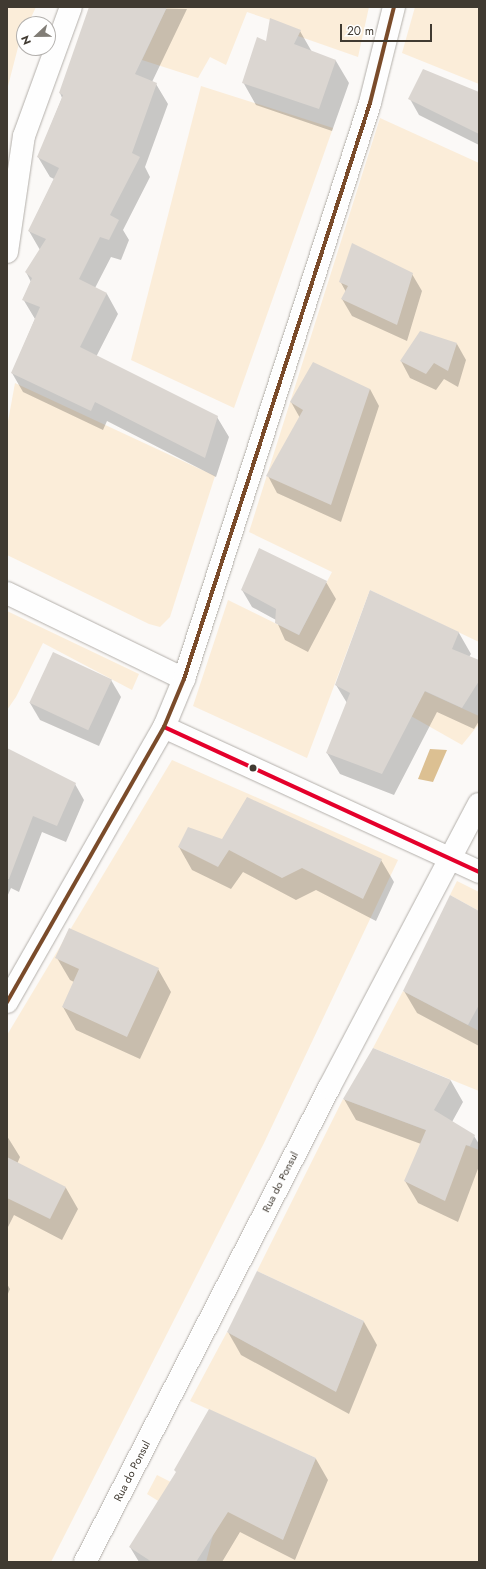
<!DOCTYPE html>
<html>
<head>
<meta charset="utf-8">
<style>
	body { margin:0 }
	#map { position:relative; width:486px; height:1569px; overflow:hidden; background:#fbf9f7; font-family:Jost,sans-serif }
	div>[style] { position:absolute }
	.green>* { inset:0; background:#fbedd9 }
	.water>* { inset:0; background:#dcc092 }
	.shadow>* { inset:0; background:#0003 }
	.building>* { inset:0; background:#dbd6d1; transform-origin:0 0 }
	.roads { filter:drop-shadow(0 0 1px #b3afaa) drop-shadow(0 0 1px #b3afaa) }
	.street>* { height:22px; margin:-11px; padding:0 11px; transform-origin:11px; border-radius:11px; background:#fefefe }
	.bus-1>* { height:4px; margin:-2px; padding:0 2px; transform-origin:2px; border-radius:2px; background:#e4002b }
	.bus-2>* { height:4px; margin:-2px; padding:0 2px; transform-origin:2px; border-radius:2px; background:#7a4b2a }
	.dots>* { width:11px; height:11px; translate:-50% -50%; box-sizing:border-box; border:2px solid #fff; border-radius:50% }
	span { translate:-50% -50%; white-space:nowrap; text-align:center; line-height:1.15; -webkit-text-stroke:3px #fff; paint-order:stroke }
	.street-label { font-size:11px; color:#403a31 }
	.frame { position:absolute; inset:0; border:8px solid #403a31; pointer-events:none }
	.north { position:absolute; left:16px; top:16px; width:40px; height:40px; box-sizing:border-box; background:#fff; border:1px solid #b3b0ad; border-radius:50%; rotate:248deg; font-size:11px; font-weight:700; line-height:16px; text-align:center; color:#403a31 }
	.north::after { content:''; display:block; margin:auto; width:14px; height:18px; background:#817d76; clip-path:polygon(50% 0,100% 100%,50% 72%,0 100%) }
	.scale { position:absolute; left:340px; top:24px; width:92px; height:18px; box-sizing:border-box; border:2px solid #403a31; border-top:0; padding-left:5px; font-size:12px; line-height:14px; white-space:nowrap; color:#403a31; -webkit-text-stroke:3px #fff; paint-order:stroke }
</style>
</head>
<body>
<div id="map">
	<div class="green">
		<div style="clip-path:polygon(7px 7px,36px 7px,28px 24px,24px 24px,7px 90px)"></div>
		<div style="clip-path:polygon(167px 7px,369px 7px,358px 57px,298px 36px,300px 30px,247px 12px,226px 65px,210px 57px,198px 78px,142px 60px)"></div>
		<div style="clip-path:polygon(415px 7px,479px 7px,479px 84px,402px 53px)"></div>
		<div style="clip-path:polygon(201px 86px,333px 128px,234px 408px,131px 360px)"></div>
		<div style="clip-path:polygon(380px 118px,479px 163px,479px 642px,370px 590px,307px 758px,193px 706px,228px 600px,299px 635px,332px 572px,249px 532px)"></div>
		<div style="clip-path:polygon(15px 383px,215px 476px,170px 617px,160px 627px,149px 624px,7px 555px,7px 427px)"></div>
		<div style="clip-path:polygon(7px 611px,139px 674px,132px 690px,43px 643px,16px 697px,7px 710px)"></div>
		<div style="clip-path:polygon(402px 681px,479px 716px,479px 724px,462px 745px,395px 707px)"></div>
		<div style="clip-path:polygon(172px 760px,398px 860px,264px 1143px,51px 1562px,7px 1562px,7px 1035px)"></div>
		<div style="clip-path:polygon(457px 881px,479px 892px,479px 911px,450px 895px)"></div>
		<div style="clip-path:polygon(403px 991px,479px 1031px,479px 1091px,373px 1048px)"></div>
		<div style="clip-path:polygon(343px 1099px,479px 1150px,479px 1562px,206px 1562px,213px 1535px,147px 1494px,157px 1475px,283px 1539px,316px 1458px,190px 1401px,227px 1332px,336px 1391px,364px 1321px,257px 1271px)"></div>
	</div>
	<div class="water">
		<div style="clip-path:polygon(430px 749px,447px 750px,433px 782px,418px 779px)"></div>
	</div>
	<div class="shadow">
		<div style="clip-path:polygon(90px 7px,187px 9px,152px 82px,156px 84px,168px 104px,145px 167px,150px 177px,123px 230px,129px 240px,121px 260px,111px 257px,95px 288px,107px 294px,118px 314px,96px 357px,217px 417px,229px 437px,216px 477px,107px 421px,103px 430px,23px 392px,12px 373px,35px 319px,23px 299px,31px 282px,26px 272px,40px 250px,29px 231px,54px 179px,50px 177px,38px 157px,62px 98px,60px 93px)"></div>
		<div style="clip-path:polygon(300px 31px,312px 52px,336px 61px,349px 83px,332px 131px,256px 105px,243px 82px,267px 42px)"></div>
		<div style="clip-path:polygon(479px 93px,479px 145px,419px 115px,410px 99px)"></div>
		<div style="clip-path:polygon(412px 274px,422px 291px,407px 341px,352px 316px,342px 299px,346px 292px,340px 281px)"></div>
		<div style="clip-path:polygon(457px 344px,466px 360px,458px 387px,444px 379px,436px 390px,410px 378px,401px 361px)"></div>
		<div style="clip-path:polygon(370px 389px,379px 406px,341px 522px,277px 493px,268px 476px,300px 418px,291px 402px)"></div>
		<div style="clip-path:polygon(326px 582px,336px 599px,308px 652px,285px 640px,276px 620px,252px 607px,242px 590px)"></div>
		<div style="clip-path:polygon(370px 591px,459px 633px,471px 654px,469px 657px,479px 661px,479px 721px,474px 729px,437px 712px,394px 795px,340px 774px,327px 753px,347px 703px,336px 685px)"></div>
		<div style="clip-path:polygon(111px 680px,121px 697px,99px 746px,40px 720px,30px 703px)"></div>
		<div style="clip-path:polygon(7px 749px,75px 784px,84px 800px,66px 842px,42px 832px,19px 892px,11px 888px,7px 897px)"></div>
		<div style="clip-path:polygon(222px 840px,381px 860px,394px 882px,376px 921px,316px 890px,296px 900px,243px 872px,231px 889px,192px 870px,179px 847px)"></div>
		<div style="clip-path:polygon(479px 912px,479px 1046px,417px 1013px,404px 991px)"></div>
		<div style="clip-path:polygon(57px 958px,158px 969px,171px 992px,140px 1059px,76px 1030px,63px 1007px,74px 982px,70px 980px)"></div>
		<div style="clip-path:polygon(374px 1050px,451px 1081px,463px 1102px,452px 1122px,474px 1136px,479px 1144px,479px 1166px,458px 1222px,418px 1203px,405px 1181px,421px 1144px,356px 1120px,344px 1099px)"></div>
		<div style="clip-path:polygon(7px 1136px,20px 1157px,17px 1164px,66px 1188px,78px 1209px,62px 1240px,14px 1215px,7px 1229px)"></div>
		<div style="clip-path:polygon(258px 1273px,364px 1322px,377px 1345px,349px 1414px,241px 1355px,228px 1332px)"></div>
		<div style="clip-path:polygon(7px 1284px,10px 1289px,7px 1296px)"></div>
		<div style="clip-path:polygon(209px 1411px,316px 1459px,328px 1480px,295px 1560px,240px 1532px,222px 1562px,139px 1562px,130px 1547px,177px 1473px)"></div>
	</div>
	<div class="building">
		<div style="clip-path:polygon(89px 7px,167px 7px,135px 74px,157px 83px,132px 153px,140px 157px,110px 215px,119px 220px,109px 240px,100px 237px,79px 279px,107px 293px,80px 347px,218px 416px,205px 458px,95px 402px,91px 411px,11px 373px,40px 307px,22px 300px,32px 278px,25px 272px,46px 239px,28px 231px,59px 168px,37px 157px,63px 95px,59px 93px)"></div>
		<div style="clip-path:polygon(270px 18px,301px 30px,294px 44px,336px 60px,319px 109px,242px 83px,257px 37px,266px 41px)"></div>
		<div style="clip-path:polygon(423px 69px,479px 92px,479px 134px,408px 99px)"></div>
		<div style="clip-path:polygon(352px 243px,413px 273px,397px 325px,341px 299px,348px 286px,339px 282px)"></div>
		<div style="clip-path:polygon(420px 331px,457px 343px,448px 371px,434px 363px,426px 374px,400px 361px)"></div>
		<div style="clip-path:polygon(313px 362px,370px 389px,331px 505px,266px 476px,303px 410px,290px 402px)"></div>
		<div style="clip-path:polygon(259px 548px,327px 581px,299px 635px,275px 623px,276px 609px,241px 590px)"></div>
		<div style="clip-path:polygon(370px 590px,459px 632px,452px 649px,479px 660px,479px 681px,462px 708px,425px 691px,382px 774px,326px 753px,350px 693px,335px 685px)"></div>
		<div style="left:53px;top:652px;width:65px;height:56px;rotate:25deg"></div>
		<div style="clip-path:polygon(7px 748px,76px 783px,57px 826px,33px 816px,9px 879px,7px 879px)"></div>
		<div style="clip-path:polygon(247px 797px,382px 859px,363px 899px,302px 868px,282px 878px,229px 850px,218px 867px,178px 847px,188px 827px,222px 839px)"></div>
		<div style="clip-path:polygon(450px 895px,479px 911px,479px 1005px,468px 1025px,403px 991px)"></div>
		<div style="clip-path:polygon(69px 928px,159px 968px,127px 1037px,62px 1007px,79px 969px,55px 958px)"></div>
		<div style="clip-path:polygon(373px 1048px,451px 1080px,434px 1110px,475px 1135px,470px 1146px,466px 1145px,445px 1201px,404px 1181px,426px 1130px,343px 1099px)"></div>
		<div style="clip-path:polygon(7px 1157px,66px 1187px,50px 1219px,7px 1198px)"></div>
		<div style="clip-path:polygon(257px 1271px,364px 1321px,336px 1392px,227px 1332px)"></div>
		<div style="clip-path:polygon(209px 1409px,316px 1458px,283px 1540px,228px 1512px,196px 1562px,152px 1562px,129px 1547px,176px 1472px,174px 1470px)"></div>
	</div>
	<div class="roads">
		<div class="street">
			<div style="left:7px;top:252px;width:117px;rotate:-81.7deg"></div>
			<div style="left:24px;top:136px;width:137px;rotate:-70deg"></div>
			<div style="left:7px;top:593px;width:197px;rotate:25.9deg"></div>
			<div style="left:164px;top:727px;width:347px;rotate:24.7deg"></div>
			<div style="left:7px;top:1002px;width:317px;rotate:-60.3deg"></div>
			<div style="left:164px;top:727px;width:52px;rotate:-67.4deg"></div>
			<div style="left:184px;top:679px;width:605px;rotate:-72.1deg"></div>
			<div style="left:370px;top:103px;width:99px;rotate:-76deg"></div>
			<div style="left:85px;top:1562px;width:533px;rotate:-62.76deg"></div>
			<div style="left:329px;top:1088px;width:321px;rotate:-62.2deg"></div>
		</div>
	</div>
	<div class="bus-1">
		<div style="left:164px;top:727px;width:347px;rotate:24.7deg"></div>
	</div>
	<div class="bus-2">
		<div style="left:7px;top:1002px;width:317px;rotate:-60.3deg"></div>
		<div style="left:164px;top:727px;width:52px;rotate:-67.4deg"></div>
		<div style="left:184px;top:679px;width:605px;rotate:-72.1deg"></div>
		<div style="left:370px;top:103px;width:99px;rotate:-76deg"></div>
	</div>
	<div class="dots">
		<div style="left:253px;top:768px;background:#403a31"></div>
	</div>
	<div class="street-label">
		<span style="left:280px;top:1182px;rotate:-63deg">Rua do Ponsul</span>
		<span style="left:132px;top:1471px;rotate:-63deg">Rua do Ponsul</span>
	</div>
	<div class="frame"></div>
	<div class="north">N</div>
	<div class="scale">20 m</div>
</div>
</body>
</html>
